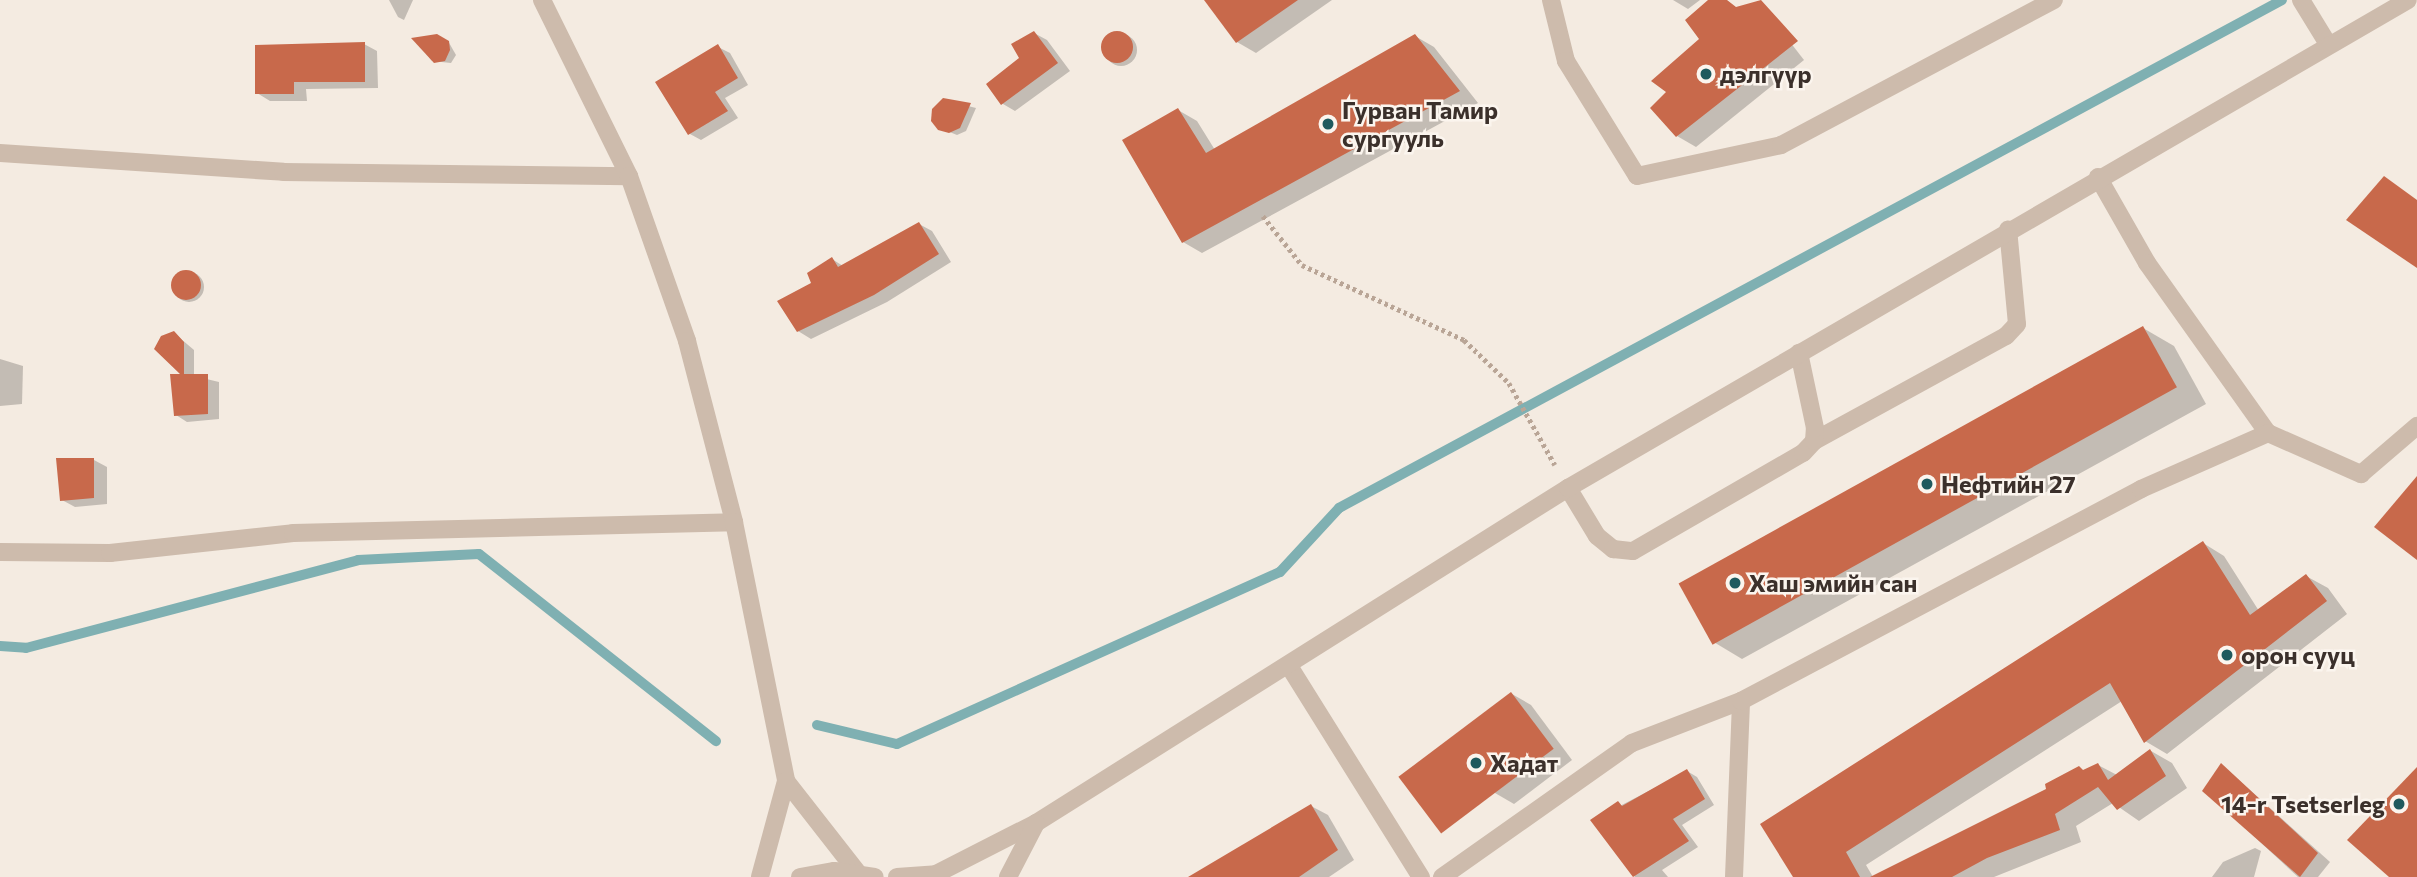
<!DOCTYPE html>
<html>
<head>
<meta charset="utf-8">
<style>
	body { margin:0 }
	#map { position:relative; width:2417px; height:877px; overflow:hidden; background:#f4ebe1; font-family:Commissioner,sans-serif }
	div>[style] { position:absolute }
	.shadow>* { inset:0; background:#0003 }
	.round { border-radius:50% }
	.stream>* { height:10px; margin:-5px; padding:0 5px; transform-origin:5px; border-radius:5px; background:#7fb0b2 }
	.building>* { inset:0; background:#c8694b; transform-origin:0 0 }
	.path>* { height:4.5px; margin-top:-2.25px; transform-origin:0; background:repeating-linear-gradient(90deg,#b9a596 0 3.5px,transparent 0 7px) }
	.service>* { height:18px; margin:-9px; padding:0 9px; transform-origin:9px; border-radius:9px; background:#cdbbac }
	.minor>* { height:18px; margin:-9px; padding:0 9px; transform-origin:9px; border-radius:9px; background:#cdbbac }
	.tertiary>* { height:18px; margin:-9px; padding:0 9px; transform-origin:9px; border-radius:9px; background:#cdbbac }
	.dots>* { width:19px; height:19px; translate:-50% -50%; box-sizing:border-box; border:4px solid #fbf5ee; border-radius:50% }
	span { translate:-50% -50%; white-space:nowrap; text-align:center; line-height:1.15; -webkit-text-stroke:5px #fbf5ee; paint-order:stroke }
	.poi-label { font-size:24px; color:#3b302b; font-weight:700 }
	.left { translate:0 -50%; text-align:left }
	.right { translate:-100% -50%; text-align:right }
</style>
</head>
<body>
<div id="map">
	<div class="shadow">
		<div style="clip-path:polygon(389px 0,413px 0,404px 20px,398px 17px)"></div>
		<div style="clip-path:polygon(1206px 0,1332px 0,1256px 53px,1237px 42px)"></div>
		<div style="clip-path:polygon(1673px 0,1700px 0,1688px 9px)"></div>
		<div style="clip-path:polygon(1769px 15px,1804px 60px,1696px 147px,1677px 136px)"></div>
		<div style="clip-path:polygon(1034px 33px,1047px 40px,1070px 71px,1015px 111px,1003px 104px,989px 84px,1022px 59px)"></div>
		<div class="round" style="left:1105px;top:34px;width:32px;height:32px"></div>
		<div style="clip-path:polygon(1415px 36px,1434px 47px,1478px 103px,1202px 253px,1183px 242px,1178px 110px,1197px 121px,1215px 150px)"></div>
		<div style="clip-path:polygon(415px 39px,448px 41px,456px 55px,451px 63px,432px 61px)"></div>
		<div style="clip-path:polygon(364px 44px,377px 51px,378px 88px,306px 89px,307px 101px,270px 101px,257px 93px)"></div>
		<div style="clip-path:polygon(718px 47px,730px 53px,748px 85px,725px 98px,738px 118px,701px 140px,690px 134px)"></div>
		<div style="clip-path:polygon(944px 100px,976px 108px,966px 131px,957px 135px,942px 129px)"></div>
		<div style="clip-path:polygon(919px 224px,932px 231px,951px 262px,887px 302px,811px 339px,798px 331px,814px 284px,832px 259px,843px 266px)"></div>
		<div class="round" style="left:174px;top:272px;width:30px;height:30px"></div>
		<div style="clip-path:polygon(2143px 328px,2174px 346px,2206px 404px,1742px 659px,1712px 641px)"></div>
		<div style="clip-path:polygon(174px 333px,194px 350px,194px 376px,219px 382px,219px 419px,187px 422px,176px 415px,184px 376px,156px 349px)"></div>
		<div style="clip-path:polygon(0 359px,23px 366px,22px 404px,0 406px)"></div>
		<div style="clip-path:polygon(94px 460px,107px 467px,107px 504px,75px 507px,62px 500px)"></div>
		<div style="clip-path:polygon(2203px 543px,2224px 556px,2259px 611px,2306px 576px,2328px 588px,2347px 614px,2167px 754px,2145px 741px,2122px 701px,1866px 865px,1873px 877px,1795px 877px)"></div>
		<div style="clip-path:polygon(1512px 694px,1531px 705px,1572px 760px,1514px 804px,1495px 793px)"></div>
		<div style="clip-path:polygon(2151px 751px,2172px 763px,2187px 788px,2139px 821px,2113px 803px,2076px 826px,2081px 842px,1994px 877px,1874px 877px,2098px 765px,2117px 775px)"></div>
		<div style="clip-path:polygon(2222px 765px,2330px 862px,2318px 877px,2298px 877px,2204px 790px)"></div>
		<div style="clip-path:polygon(1687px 771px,1697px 777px,1714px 805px,1682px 825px,1698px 847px,1662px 870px,1668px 877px,1635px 877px,1593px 820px)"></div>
		<div style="clip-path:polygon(1311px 806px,1328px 815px,1354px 860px,1329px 877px,1214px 877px)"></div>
		<div style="clip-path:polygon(2255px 848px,2261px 851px,2254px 877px,2212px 877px,2223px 862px)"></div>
	</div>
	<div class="stream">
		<div style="left:0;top:646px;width:26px;rotate:4deg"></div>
		<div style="left:26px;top:648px;width:343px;rotate:-14.8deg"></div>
		<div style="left:358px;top:560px;width:121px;rotate:-2.8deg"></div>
		<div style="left:479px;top:554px;width:302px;rotate:38.3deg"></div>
		<div style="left:817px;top:725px;width:82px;rotate:13.4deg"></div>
		<div style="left:897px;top:744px;width:420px;rotate:-24.2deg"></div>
		<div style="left:1280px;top:572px;width:87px;rotate:-47.3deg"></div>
		<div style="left:1339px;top:508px;width:1071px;rotate:-28.31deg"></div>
	</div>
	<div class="building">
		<div style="clip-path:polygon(1204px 0,1298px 0,1236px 43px)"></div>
		<div style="clip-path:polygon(1708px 0,1727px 0,1736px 7px,1761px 0,1798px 41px,1676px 137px,1650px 108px,1666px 92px,1651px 81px,1699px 39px,1685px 20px)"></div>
		<div class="round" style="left:1101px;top:31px;width:32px;height:32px"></div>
		<div style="clip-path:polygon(1034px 31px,1058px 63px,1001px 105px,986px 84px,1019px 58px,1011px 44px)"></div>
		<div style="clip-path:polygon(437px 34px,449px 41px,450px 50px,445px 61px,434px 63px,411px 38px)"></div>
		<div style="clip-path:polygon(1415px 34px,1460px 91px,1182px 243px,1122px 140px,1178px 108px,1206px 153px)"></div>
		<div style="clip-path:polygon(365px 42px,365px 82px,294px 82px,294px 94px,255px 94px,255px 45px)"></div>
		<div style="clip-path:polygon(718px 44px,738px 78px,715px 92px,728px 111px,688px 135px,655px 82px)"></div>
		<div style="clip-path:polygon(943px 98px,971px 103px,960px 128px,949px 133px,938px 130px,931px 121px,932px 109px)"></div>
		<div style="clip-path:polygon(2384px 176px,2417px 200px,2417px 268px,2346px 220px)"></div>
		<div style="clip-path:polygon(919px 222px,939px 254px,874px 295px,797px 332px,777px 301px,811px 283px,807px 273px,832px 257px,838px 267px)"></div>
		<div class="round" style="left:171px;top:270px;width:30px;height:30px"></div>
		<div style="left:2143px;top:326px;width:70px;height:531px;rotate:61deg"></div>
		<div style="clip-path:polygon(174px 331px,184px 342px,184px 374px,208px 374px,208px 414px,174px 416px,170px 374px,180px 374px,154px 349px,161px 336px)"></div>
		<div style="clip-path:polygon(56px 458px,94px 458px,94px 498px,60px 501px)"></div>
		<div style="clip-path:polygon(2417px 476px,2417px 560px,2374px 527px)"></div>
		<div style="clip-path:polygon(2203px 541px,2250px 615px,2306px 574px,2327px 601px,2144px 743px,2110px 683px,1846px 852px,1860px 877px,1793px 877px,1760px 824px)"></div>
		<div style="left:1511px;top:692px;width:71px;height:141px;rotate:53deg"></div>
		<div style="clip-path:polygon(2150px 749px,2166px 776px,2117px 810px,2098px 787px,2055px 814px,2060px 830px,1987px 858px,1952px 877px,1870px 877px,2046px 789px,2045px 784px,2079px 766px,2083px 770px,2098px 763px,2108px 780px)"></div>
		<div style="clip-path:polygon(2221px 763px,2318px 853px,2300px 877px,2202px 791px)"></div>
		<div style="clip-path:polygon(2417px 767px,2417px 877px,2389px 877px,2347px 840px)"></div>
		<div style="clip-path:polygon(1687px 769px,1705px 799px,1673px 819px,1689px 841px,1633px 877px,1590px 820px,1618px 801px,1622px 806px)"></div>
		<div style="clip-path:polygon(1311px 804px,1338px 850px,1299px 877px,1188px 877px)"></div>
	</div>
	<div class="path">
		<div style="left:1263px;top:216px;width:63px;rotate:51.5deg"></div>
		<div style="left:1302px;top:265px;width:179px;rotate:24.8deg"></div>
		<div style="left:1464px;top:340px;width:62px;rotate:43.7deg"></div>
		<div style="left:1509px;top:383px;width:94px;rotate:60.7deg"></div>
	</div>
	<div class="service">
		<div style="left:2301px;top:0;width:52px;rotate:58.5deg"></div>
		<div style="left:1814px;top:441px;width:219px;rotate:-28.7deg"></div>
		<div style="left:2006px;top:336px;width:16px;rotate:-47deg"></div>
		<div style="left:2017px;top:324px;width:95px;rotate:-95.4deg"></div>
		<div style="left:1568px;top:488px;width:56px;rotate:58.9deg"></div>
		<div style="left:1597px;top:536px;width:21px;rotate:39deg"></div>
		<div style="left:1613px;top:549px;width:20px;rotate:6deg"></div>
		<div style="left:1633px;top:551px;width:196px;rotate:-30deg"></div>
		<div style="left:1803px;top:453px;width:16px;rotate:-47deg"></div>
		<div style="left:1814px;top:441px;width:13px;rotate:-86deg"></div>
		<div style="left:1815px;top:428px;width:77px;rotate:-102deg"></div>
		<div style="left:1734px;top:877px;width:176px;rotate:-87.7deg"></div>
	</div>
	<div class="minor">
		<div style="left:1551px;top:0;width:63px;rotate:76.2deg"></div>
		<div style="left:1566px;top:61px;width:135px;rotate:58.3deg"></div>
		<div style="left:1637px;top:176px;width:147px;rotate:-12.1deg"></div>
		<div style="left:1781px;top:145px;width:309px;rotate:-28deg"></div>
		<div style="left:0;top:153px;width:284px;rotate:3.8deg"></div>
		<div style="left:283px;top:172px;width:346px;rotate:0.7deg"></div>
		<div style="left:2098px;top:177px;width:99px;rotate:60.3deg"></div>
		<div style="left:2147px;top:263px;width:209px;rotate:54.6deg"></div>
		<div style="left:2268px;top:433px;width:102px;rotate:23.8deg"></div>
		<div style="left:2361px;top:474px;width:74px;rotate:-40.6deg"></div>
		<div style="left:0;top:552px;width:110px;rotate:0.5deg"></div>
		<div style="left:110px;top:553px;width:184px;rotate:-6.2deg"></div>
		<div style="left:293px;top:533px;width:441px;rotate:-1.4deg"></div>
		<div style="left:1289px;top:666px;width:249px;rotate:58deg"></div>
		<div style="left:1442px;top:877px;width:232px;rotate:-35.2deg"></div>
		<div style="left:1632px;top:743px;width:117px;rotate:-21.1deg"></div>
		<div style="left:1741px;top:701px;width:453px;rotate:-27.9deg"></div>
		<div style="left:2141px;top:489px;width:139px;rotate:-23.8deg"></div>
	</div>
	<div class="tertiary">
		<div style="left:542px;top:0;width:196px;rotate:63.7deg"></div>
		<div style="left:629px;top:176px;width:175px;rotate:70.6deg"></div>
		<div style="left:687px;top:341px;width:187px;rotate:75.4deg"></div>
		<div style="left:734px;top:522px;width:264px;rotate:78.6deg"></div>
		<div style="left:786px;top:781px;width:99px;rotate:105.2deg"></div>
		<div style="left:786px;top:781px;width:115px;rotate:52deg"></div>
		<div style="left:800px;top:877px;width:35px;rotate:-10deg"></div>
		<div style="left:834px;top:871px;width:41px;rotate:8.3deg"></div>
		<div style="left:897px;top:877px;width:39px;rotate:-4deg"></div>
		<div style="left:936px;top:874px;width:112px;rotate:-27deg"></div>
		<div style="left:1036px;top:823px;width:629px;rotate:-32.2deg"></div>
		<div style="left:1568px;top:488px;width:971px;rotate:-30.15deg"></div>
		<div style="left:1008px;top:877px;width:61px;rotate:-62.6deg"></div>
	</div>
	<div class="dots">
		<div style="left:1706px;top:74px;background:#1f5a5e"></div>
		<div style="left:1328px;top:124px;background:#1f5a5e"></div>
		<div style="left:1927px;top:484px;background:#1f5a5e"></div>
		<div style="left:1735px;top:583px;background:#1f5a5e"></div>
		<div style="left:2227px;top:655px;background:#1f5a5e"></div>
		<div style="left:1476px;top:763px;background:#1f5a5e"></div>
		<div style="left:2399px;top:804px;background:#1f5a5e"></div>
	</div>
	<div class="poi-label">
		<span class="left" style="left:1720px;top:74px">дэлгүүр</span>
		<span class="left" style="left:1342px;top:124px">Гурван Тамир<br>сургууль</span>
		<span class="left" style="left:1941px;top:484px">Нефтийн 27</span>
		<span class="left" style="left:1749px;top:583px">Хаш эмийн сан</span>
		<span class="left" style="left:2241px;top:655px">орон сууц</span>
		<span class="left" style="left:1490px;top:763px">Хадат</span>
		<span class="right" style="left:2385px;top:804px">14-r Tsetserleg</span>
	</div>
</div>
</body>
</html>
